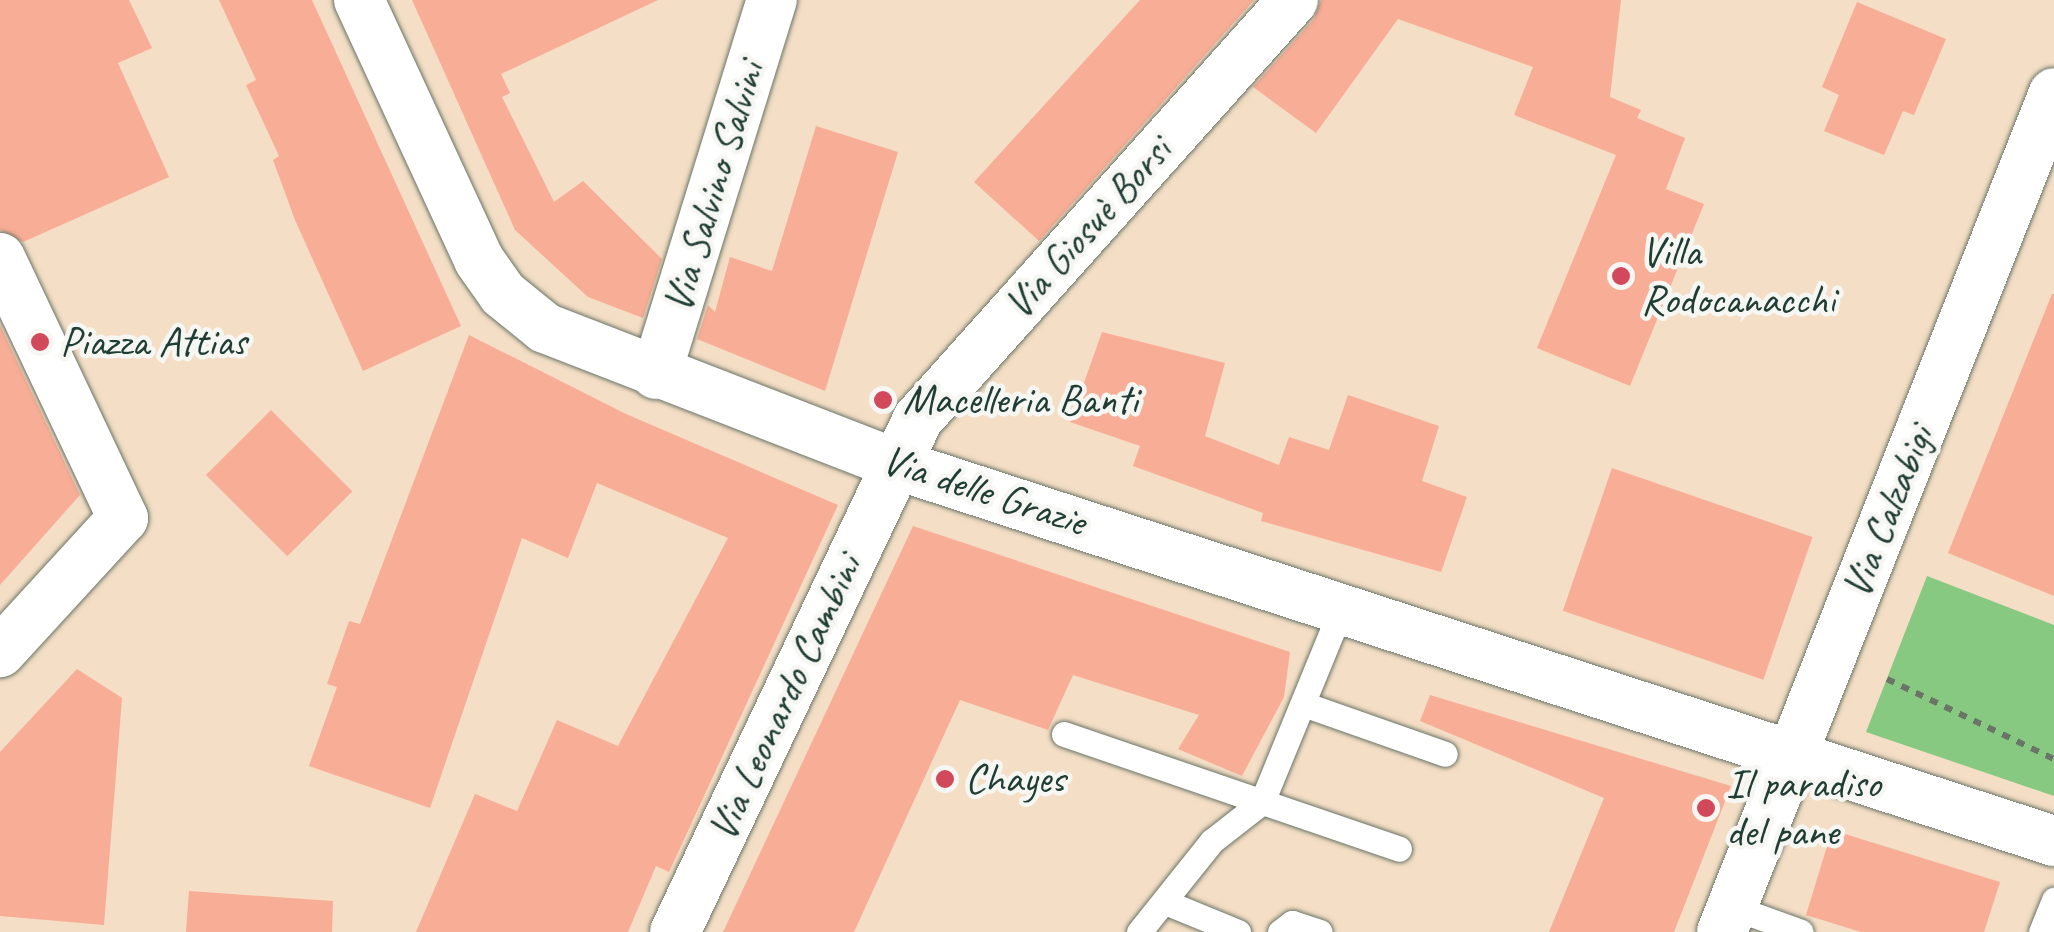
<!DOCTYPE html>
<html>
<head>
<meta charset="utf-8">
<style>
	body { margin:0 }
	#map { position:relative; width:2054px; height:932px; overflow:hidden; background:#f4dec5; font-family:Caveat,sans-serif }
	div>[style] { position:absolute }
	.green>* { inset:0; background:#87c981 }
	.building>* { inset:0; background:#f8ad96; transform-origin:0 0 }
	.path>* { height:6px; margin-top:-3px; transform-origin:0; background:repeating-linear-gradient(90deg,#6a7567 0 8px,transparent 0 16px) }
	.roads { filter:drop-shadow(0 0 2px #6a7567) drop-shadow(0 0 2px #6a7567) }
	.service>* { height:25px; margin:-12.5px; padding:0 12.5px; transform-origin:12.5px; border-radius:12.5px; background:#fff }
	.minor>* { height:50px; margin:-25px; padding:0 25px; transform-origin:25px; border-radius:25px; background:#fff }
	.dots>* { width:28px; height:28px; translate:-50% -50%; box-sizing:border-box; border:5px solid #f6f6f2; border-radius:50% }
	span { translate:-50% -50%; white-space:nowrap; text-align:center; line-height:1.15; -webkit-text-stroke:9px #f6f6f2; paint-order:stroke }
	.street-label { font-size:42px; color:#1f3d34 }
	.poi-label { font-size:42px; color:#1f3d34 }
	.left { translate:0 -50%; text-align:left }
</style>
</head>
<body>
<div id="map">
	<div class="green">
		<div style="clip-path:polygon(1927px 576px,2054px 625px,2054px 796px,1866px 732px)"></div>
	</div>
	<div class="building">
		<div style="clip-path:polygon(0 0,129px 0,152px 48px,118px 63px,169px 177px,23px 242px,0 230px)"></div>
		<div style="clip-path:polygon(219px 0,312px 0,461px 326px,363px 371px,295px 220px,273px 160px,279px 156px,246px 85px,256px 80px)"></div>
		<div style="clip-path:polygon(412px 0,658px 0,501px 74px,510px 93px,502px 97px,554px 202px,583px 181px,662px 259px,643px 318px,588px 297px,515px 230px)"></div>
		<div style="clip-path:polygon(1140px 0,1254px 0,1039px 241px,974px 182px)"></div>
		<div style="clip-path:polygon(1321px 0,1621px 0,1610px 97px,1641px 110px,1637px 118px,1685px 138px,1666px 189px,1704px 204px,1630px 386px,1537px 348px,1616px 155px,1514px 115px,1533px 67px,1398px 19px,1316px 133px,1253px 87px,1314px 19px)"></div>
		<div style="clip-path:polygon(1857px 2px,1946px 39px,1914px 115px,1903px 111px,1884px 155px,1824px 131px,1839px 95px,1822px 87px)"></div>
		<div style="clip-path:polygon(816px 126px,898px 152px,825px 391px,697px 339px,708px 305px,715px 312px,730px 257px,772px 271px)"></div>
		<div style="clip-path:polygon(2052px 294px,2054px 294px,2054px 596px,1948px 553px)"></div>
		<div style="clip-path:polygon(0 325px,80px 495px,0 585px)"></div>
		<div style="clip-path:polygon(1102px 332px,1225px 363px,1205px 436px,1279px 465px,1289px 437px,1329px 450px,1348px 395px,1439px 426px,1422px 481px,1467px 497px,1441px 572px,1261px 521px,1263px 513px,1133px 466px,1140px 446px,1070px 422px)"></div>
		<div style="clip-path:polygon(469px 335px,626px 414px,838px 505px,669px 872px,656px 866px,628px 932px,416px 932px,475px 794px,517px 811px,557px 720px,618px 746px,728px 538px,597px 483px,568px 558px,522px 538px,430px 808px,309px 766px,337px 687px,327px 684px,349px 621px,360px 624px)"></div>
		<div style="left:271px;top:410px;width:115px;height:92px;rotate:45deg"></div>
		<div style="left:1612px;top:468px;width:212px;height:151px;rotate:19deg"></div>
		<div style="clip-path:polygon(913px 526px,1290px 652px,1284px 697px,1242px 776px,1178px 749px,1199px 715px,1073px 675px,1048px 730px,960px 700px,854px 932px,723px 932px)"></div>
		<div style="clip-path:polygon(77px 669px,122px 698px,104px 925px,0 916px,0 752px)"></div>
		<div style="clip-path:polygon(1430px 695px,1731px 786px,1674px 932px,1549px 932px,1604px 798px,1420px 721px)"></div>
		<div style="clip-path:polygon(1832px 830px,2000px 882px,1984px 932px,1861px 932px,1806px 915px)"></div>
		<div style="clip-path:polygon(189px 891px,333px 901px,332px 932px,186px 932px)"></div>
	</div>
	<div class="path">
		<div style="left:1887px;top:679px;width:185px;rotate:25.6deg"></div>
	</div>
	<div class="roads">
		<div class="service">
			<div style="left:1306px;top:705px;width:147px;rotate:19.4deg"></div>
			<div style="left:1064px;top:734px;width:354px;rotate:18.9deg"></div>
			<div style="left:1165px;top:902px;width:79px;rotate:22.3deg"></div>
			<div style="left:1732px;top:907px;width:73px;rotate:19.9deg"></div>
			<div style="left:1139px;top:932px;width:117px;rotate:-51.3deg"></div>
			<div style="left:1212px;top:841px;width:63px;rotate:-38deg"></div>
			<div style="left:1262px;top:802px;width:211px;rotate:-67.7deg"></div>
			<div style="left:1280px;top:932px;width:15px;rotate:-37deg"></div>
			<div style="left:1292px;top:923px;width:29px;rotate:18deg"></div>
			<div style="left:2041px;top:932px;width:35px;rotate:-68deg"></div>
		</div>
		<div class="minor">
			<div style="left:359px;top:0;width:286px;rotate:65.2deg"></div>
			<div style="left:479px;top:260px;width:42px;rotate:54.8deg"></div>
			<div style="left:503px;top:294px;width:54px;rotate:39deg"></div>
			<div style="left:545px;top:328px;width:375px;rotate:21.2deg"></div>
			<div style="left:895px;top:464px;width:1219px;rotate:18.02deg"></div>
			<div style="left:0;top:258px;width:288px;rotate:64.7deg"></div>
			<div style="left:123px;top:518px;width:182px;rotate:132.5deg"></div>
			<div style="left:656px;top:374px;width:392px;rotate:-72.8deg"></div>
			<div style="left:675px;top:932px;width:568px;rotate:-64.65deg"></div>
			<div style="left:918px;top:419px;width:562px;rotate:-48.17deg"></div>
			<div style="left:1722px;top:932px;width:902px;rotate:-68.41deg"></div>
		</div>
	</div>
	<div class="dots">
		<div style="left:1621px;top:276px;background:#d1495b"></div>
		<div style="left:40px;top:342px;background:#d1495b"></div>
		<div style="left:883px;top:400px;background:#d1495b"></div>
		<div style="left:945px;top:779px;background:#d1495b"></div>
		<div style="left:1706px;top:808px;background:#d1495b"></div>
	</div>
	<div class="street-label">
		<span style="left:714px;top:187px;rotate:-73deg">Via Salvino Salvini</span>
		<span style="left:1088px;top:228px;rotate:-48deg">Via Giosuè Borsi</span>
		<span style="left:984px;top:491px;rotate:18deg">Via delle Grazie</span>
		<span style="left:1888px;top:512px;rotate:-68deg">Via Calzabigi</span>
		<span style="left:785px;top:698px;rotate:-65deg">Via Leonardo Cambini</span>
	</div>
	<div class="poi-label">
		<span class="left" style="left:1641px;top:276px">Villa<br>Rodocanacchi</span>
		<span class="left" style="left:60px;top:342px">Piazza Attias</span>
		<span class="left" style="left:903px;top:400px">Macelleria Banti</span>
		<span class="left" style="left:965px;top:779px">Chayes</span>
		<span class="left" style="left:1726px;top:808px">Il paradiso<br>del pane</span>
	</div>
</div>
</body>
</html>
